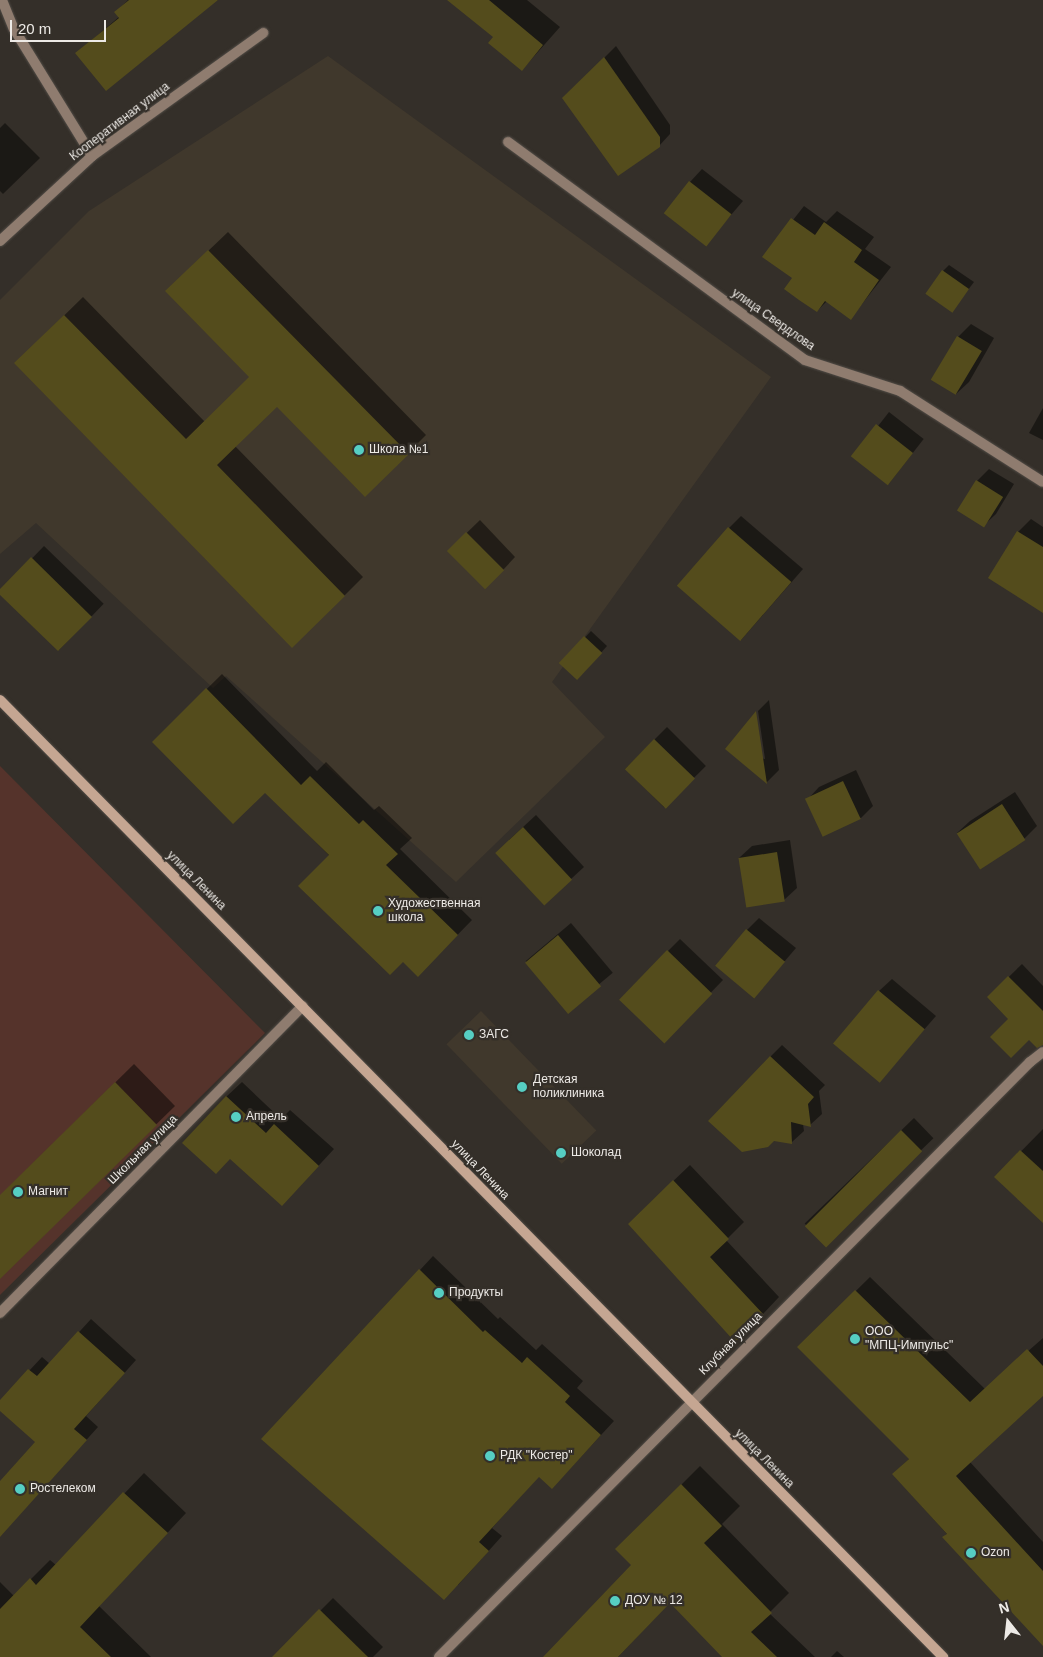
<!DOCTYPE html>
<html>
<head>
<meta charset="utf-8">
<style>
	body { margin:0 }
	#map { position:relative; width:1043px; height:1657px; overflow:hidden; background:#342f29; font-family:Helvetica,sans-serif }
	div>[style] { position:absolute }
	.built>* { inset:0; background:#40382c; transform-origin:0 0 }
	.green>* { inset:0; background:#55332b }
	.shadow>* { inset:0; background:#0007; transform-origin:0 0 }
	.building>* { inset:0; background:#544c1c; transform-origin:0 0 }
	.roads { filter:drop-shadow(0 0 1px #524d47) drop-shadow(0 0 1px #524d47) }
	.street>* { height:10px; margin:-5px; padding:0 5px; transform-origin:5px; border-radius:5px; background:#8f7c6f }
	.secondary>* { height:10px; margin:-5px; padding:0 5px; transform-origin:5px; border-radius:5px; background:#c5a692 }
	.dots>* { width:14px; height:14px; translate:-50% -50%; box-sizing:border-box; border:2px solid #342f29; border-radius:50% }
	span { translate:-50% -50%; white-space:nowrap; text-align:center; line-height:1.15; -webkit-text-stroke:4.5px #342f29; paint-order:stroke }
	.street-label { font-size:12px; color:#edeae6 }
	.poi-label { font-size:12px; color:#edeae6 }
	.left { translate:0 -50%; text-align:left }
	.north { position:absolute; left:983px; top:1597px; width:50px; height:50px; -webkit-text-stroke:4px #342f29; paint-order:stroke; rotate:344deg; font-size:14px; font-weight:700; line-height:20px; text-align:center; color:#edeae6 }
	.north::after { content:''; display:block; margin:auto; width:18px; height:22px; background:#edeae6; clip-path:polygon(50% 0,100% 100%,50% 72%,0 100%) }
	.scale { position:absolute; left:10px; top:20px; width:96px; height:22px; box-sizing:border-box; border:2px solid #edeae6; border-top:0; padding-left:6px; font-size:15px; line-height:18px; white-space:nowrap; color:#edeae6; -webkit-text-stroke:4px #342f29; paint-order:stroke }
</style>
</head>
<body>
<div id="map">
	<div class="built">
		<div style="clip-path:polygon(328px 56px,771px 377px,552px 682px,605px 737px,456px 882px,226px 676px,213px 688px,36px 523px,0 554px,0 300px,89px 211px)"></div>
		<div style="left:481px;top:1011px;width:166px;height:48px;rotate:46deg"></div>
	</div>
	<div class="green">
		<div style="clip-path:polygon(0 766px,265px 1033px,0 1295px)"></div>
	</div>
	<div class="shadow">
		<div style="clip-path:polygon(128px 0,218px 0,77px 53px,120px 16px,116px 12px)"></div>
		<div style="clip-path:polygon(449px 0,527px 0,560px 27px,522px 70px,495px 37px)"></div>
		<div style="clip-path:polygon(616px 46px,670px 125px,670px 134px,659px 146px,563px 99px)"></div>
		<div style="clip-path:polygon(5px 123px,40px 158px,3px 194px,0 191px,0 128px)"></div>
		<div style="clip-path:polygon(702px 169px,743px 201px,706px 244px,690px 182px)"></div>
		<div style="clip-path:polygon(804px 206px,826px 222px,837px 211px,874px 237px,865px 249px,891px 267px,851px 318px,827px 301px,817px 311px,794px 278px,764px 257px)"></div>
		<div style="clip-path:polygon(228px 232px,426px 435px,408px 453px,277px 406px,235px 446px,363px 577px,344px 596px,34px 345px,83px 297px,205px 422px,251px 377px,185px 273px)"></div>
		<div style="clip-path:polygon(949px 265px,974px 282px,952px 311px,943px 271px)"></div>
		<div style="clip-path:polygon(971px 324px,994px 338px,969px 382px,956px 394px,958px 337px)"></div>
		<div style="clip-path:polygon(1043px 408px,1043px 440px,1029px 433px)"></div>
		<div style="left:889px;top:412px;width:44px;height:57px;rotate:38deg"></div>
		<div style="clip-path:polygon(989px 469px,1014px 484px,996px 514px,983px 526px,977px 481px)"></div>
		<div style="clip-path:polygon(741px 516px,803px 569px,741px 640px,729px 528px)"></div>
		<div style="clip-path:polygon(1031px 519px,1043px 527px,1043px 600px,1018px 532px)"></div>
		<div style="clip-path:polygon(480px 520px,515px 557px,503px 570px,448px 551px)"></div>
		<div style="left:44px;top:546px;width:83px;height:64px;rotate:44deg"></div>
		<div style="clip-path:polygon(591px 631px,607px 646px,584px 672px,561px 663px)"></div>
		<div style="clip-path:polygon(222px 674px,317px 771px,326px 762px,374px 810px,379px 806px,412px 838px,400px 849px,472px 920px,433px 960px,265px 791px,153px 742px)"></div>
		<div style="clip-path:polygon(769px 700px,779px 770px,767px 782px,727px 749px,765px 759px,758px 711px)"></div>
		<div style="left:667px;top:727px;width:55px;height:59px;rotate:45deg"></div>
		<div style="clip-path:polygon(856px 770px,873px 806px,861px 818px,807px 800px,819px 787px)"></div>
		<div style="clip-path:polygon(1015px 792px,1037px 826px,1024px 839px,957px 833px,970px 821px)"></div>
		<div style="clip-path:polygon(536px 815px,584px 867px,571px 879px,509px 840px)"></div>
		<div style="clip-path:polygon(790px 840px,797px 888px,784px 900px,739px 858px,752px 846px)"></div>
		<div style="clip-path:polygon(759px 918px,796px 948px,754px 997px,747px 930px)"></div>
		<div style="left:571px;top:923px;width:65px;height:59px;rotate:50deg"></div>
		<div style="clip-path:polygon(680px 939px,723px 980px,664px 1041px,668px 951px)"></div>
		<div style="clip-path:polygon(1022px 964px,1043px 986px,1043px 1045px,988px 997px)"></div>
		<div style="clip-path:polygon(892px 979px,936px 1016px,879px 1081px,879px 991px)"></div>
		<div style="clip-path:polygon(782px 1045px,825px 1085px,819px 1091px,822px 1114px,810px 1125px,803px 1124px,804px 1131px,792px 1142px,770px 1057px)"></div>
		<div style="clip-path:polygon(134px 1064px,175px 1106px,0 1277px,0 1196px)"></div>
		<div style="clip-path:polygon(242px 1082px,281px 1119px,290px 1110px,334px 1149px,297px 1189px,226px 1097px)"></div>
		<div style="left:914px;top:1118px;width:28px;height:152px;rotate:46deg"></div>
		<div style="clip-path:polygon(1043px 1129px,1043px 1221px,996px 1177px)"></div>
		<div style="clip-path:polygon(690px 1165px,744px 1222px,726px 1240px,779px 1297px,763px 1314px,646px 1207px)"></div>
		<div style="clip-path:polygon(433px 1256px,498px 1319px,500px 1317px,536px 1350px,542px 1344px,583px 1381px,577px 1388px,614px 1421px,565px 1474px,539px 1476px,492px 1528px,502px 1536px,458px 1585px,263px 1439px)"></div>
		<div style="clip-path:polygon(870px 1277px,985px 1389px,1043px 1338px,1043px 1394px,970px 1462px,1043px 1542px,1043px 1641px,893px 1474px,910px 1458px,799px 1347px)"></div>
		<div style="clip-path:polygon(91px 1319px,136px 1360px,86px 1416px,98px 1427px,0 1536px,0 1483px,36px 1442px,0 1409px,0 1402px,42px 1357px,50px 1364px)"></div>
		<div style="clip-path:polygon(700px 1466px,740px 1506px,722px 1524px,789px 1593px,769px 1613px,815px 1657px,724px 1657px,670px 1602px,618px 1657px,552px 1657px,633px 1565px,617px 1549px)"></div>
		<div style="clip-path:polygon(144px 1473px,186px 1513px,99px 1606px,151px 1657px,0 1657px,0 1582px,14px 1596px,50px 1560px,56px 1565px)"></div>
		<div style="clip-path:polygon(333px 1598px,383px 1647px,373px 1657px,274px 1657px)"></div>
		<div style="clip-path:polygon(837px 1651px,844px 1657px,831px 1657px)"></div>
	</div>
	<div class="building">
		<div style="clip-path:polygon(129px 0,218px 0,106px 91px,75px 53px,119px 18px,114px 12px)"></div>
		<div style="clip-path:polygon(447px 0,489px 0,543px 45px,522px 71px,488px 43px,493px 37px)"></div>
		<div style="clip-path:polygon(604px 57px,660px 137px,660px 147px,618px 176px,562px 98px)"></div>
		<div style="left:689px;top:181px;width:54px;height:41px;rotate:38deg"></div>
		<div style="clip-path:polygon(791px 218px,815px 235px,824px 222px,862px 250px,854px 262px,879px 280px,851px 320px,825px 301px,817px 312px,799px 300px,784px 289px,792px 278px,762px 257px)"></div>
		<div style="clip-path:polygon(208px 250px,409px 454px,365px 497px,277px 407px,217px 465px,345px 596px,292px 648px,14px 363px,64px 315px,186px 439px,249px 377px,165px 291px)"></div>
		<div style="left:942px;top:270px;width:33px;height:29px;rotate:35deg"></div>
		<div style="left:957px;top:336px;width:29px;height:51px;rotate:31deg"></div>
		<div style="left:876px;top:424px;width:47px;height:41px;rotate:38deg"></div>
		<div style="left:976px;top:480px;width:32px;height:36px;rotate:32deg"></div>
		<div style="left:728px;top:527px;width:84px;height:78px;rotate:41deg"></div>
		<div style="clip-path:polygon(1017px 531px,1043px 547px,1043px 613px,988px 578px)"></div>
		<div style="left:466px;top:532px;width:54px;height:27px;rotate:45deg"></div>
		<div style="clip-path:polygon(31px 557px,92px 617px,58px 651px,0 595px,0 589px)"></div>
		<div style="left:584px;top:636px;width:25px;height:37px;rotate:43deg"></div>
		<div style="clip-path:polygon(206px 688px,301px 785px,310px 776px,359px 824px,363px 820px,398px 854px,386px 865px,458px 935px,418px 977px,403px 962px,390px 975px,298px 886px,329px 855px,265px 793px,233px 824px,152px 742px)"></div>
		<div style="clip-path:polygon(756px 711px,767px 784px,725px 749px)"></div>
		<div style="left:654px;top:739px;width:57px;height:42px;rotate:44deg"></div>
		<div style="left:843px;top:781px;width:42px;height:42px;rotate:65deg"></div>
		<div style="left:1002px;top:804px;width:43px;height:54px;rotate:57deg"></div>
		<div style="left:523px;top:827px;width:72px;height:38px;rotate:47deg"></div>
		<div style="left:777px;top:852px;width:50px;height:39px;rotate:81deg"></div>
		<div style="left:746px;top:929px;width:51px;height:48px;rotate:40deg"></div>
		<div style="left:558px;top:935px;width:67px;height:43px;rotate:50deg"></div>
		<div style="left:667px;top:950px;width:63px;height:69px;rotate:44deg"></div>
		<div style="clip-path:polygon(1008px 976px,1043px 1011px,1043px 1045px,1037px 1048px,1029px 1040px,1011px 1058px,990px 1037px,1008px 1019px,987px 997px)"></div>
		<div style="left:878px;top:990px;width:61px;height:70px;rotate:40deg"></div>
		<div style="clip-path:polygon(770px 1056px,814px 1097px,808px 1104px,811px 1127px,791px 1122px,792px 1144px,774px 1141px,768px 1147px,742px 1152px,708px 1121px)"></div>
		<div style="clip-path:polygon(115px 1082px,157px 1125px,0 1279px,0 1195px)"></div>
		<div style="clip-path:polygon(226px 1096px,266px 1133px,274px 1124px,319px 1166px,282px 1206px,230px 1159px,216px 1174px,182px 1143px)"></div>
		<div style="left:901px;top:1130px;width:30px;height:136px;rotate:45deg"></div>
		<div style="clip-path:polygon(1020px 1150px,1043px 1171px,1043px 1223px,994px 1177px)"></div>
		<div style="clip-path:polygon(673px 1180px,729px 1239px,710px 1257px,764px 1315px,735px 1342px,628px 1224px)"></div>
		<div style="clip-path:polygon(419px 1269px,483px 1332px,485px 1330px,522px 1363px,527px 1357px,570px 1396px,565px 1402px,601px 1435px,552px 1489px,539px 1477px,479px 1542px,489px 1551px,444px 1600px,261px 1439px)"></div>
		<div style="clip-path:polygon(855px 1290px,970px 1402px,1027px 1349px,1043px 1366px,1043px 1396px,956px 1476px,1043px 1571px,1043px 1646px,942px 1537px,947px 1534px,892px 1474px,909px 1459px,797px 1347px)"></div>
		<div style="clip-path:polygon(78px 1331px,125px 1373px,74px 1429px,87px 1440px,0 1537px,0 1481px,35px 1442px,0 1411px,0 1400px,28px 1369px,37px 1376px)"></div>
		<div style="clip-path:polygon(681px 1484px,722px 1526px,704px 1543px,772px 1613px,751px 1632px,777px 1657px,722px 1657px,670px 1603px,618px 1657px,543px 1657px,631px 1565px,615px 1549px)"></div>
		<div style="clip-path:polygon(123px 1492px,168px 1533px,80px 1627px,111px 1657px,0 1657px,0 1609px,30px 1578px,36px 1585px)"></div>
		<div style="clip-path:polygon(319px 1609px,368px 1657px,272px 1657px)"></div>
	</div>
	<div class="roads">
		<div class="street">
			<div style="left:2px;top:0;width:31px;rotate:68deg"></div>
			<div style="left:14px;top:29px;width:149px;rotate:58.4deg"></div>
			<div style="left:508px;top:142px;width:368px;rotate:36.3deg"></div>
			<div style="left:805px;top:360px;width:100px;rotate:18.1deg"></div>
			<div style="left:900px;top:391px;width:169px;rotate:32.5deg"></div>
			<div style="left:0;top:241px;width:125px;rotate:-42.7deg"></div>
			<div style="left:92px;top:156px;width:211px;rotate:-35.7deg"></div>
			<div style="left:0;top:1313px;width:431px;rotate:-45.4deg"></div>
			<div style="left:439px;top:1657px;width:839px;rotate:-45.19deg"></div>
			<div style="left:1030px;top:1062px;width:16px;rotate:-38deg"></div>
		</div>
		<div class="secondary">
			<div style="left:0;top:700px;width:1344px;rotate:45.42deg"></div>
		</div>
	</div>
	<div class="dots">
		<div style="left:359px;top:450px;background:#56cec3"></div>
		<div style="left:378px;top:911px;background:#56cec3"></div>
		<div style="left:469px;top:1035px;background:#56cec3"></div>
		<div style="left:522px;top:1087px;background:#56cec3"></div>
		<div style="left:236px;top:1117px;background:#56cec3"></div>
		<div style="left:561px;top:1153px;background:#56cec3"></div>
		<div style="left:18px;top:1192px;background:#56cec3"></div>
		<div style="left:439px;top:1293px;background:#56cec3"></div>
		<div style="left:855px;top:1339px;background:#56cec3"></div>
		<div style="left:490px;top:1456px;background:#56cec3"></div>
		<div style="left:20px;top:1489px;background:#56cec3"></div>
		<div style="left:971px;top:1553px;background:#56cec3"></div>
		<div style="left:615px;top:1601px;background:#56cec3"></div>
	</div>
	<div class="street-label">
		<span style="left:120px;top:122px;rotate:-37deg">Кооперативная улица</span>
		<span style="left:773px;top:320px;rotate:35deg">улица Свердлова</span>
		<span style="left:196px;top:881px;rotate:45deg">улица Ленина</span>
		<span style="left:143px;top:1150px;rotate:-45deg">Школьная улица</span>
		<span style="left:480px;top:1170px;rotate:46deg">улица Ленина</span>
		<span style="left:731px;top:1344px;rotate:-45deg">Клубная улица</span>
		<span style="left:764px;top:1459px;rotate:45deg">улица Ленина</span>
	</div>
	<div class="poi-label">
		<span class="left" style="left:369px;top:450px">Школа №1</span>
		<span class="left" style="left:388px;top:911px">Художественная<br>школа</span>
		<span class="left" style="left:479px;top:1035px">ЗАГС</span>
		<span class="left" style="left:533px;top:1087px">Детская<br>поликлиника</span>
		<span class="left" style="left:246px;top:1117px">Апрель</span>
		<span class="left" style="left:571px;top:1153px">Шоколад</span>
		<span class="left" style="left:28px;top:1192px">Магнит</span>
		<span class="left" style="left:449px;top:1293px">Продукты</span>
		<span class="left" style="left:865px;top:1339px">ООО<br>"МПЦ-Импульс"</span>
		<span class="left" style="left:500px;top:1456px">РДК "Костер"</span>
		<span class="left" style="left:30px;top:1489px">Ростелеком</span>
		<span class="left" style="left:981px;top:1553px">Ozon</span>
		<span class="left" style="left:625px;top:1601px">ДОУ № 12</span>
	</div>
	<div class="north">N</div>
	<div class="scale">20 m</div>
</div>
</body>
</html>
